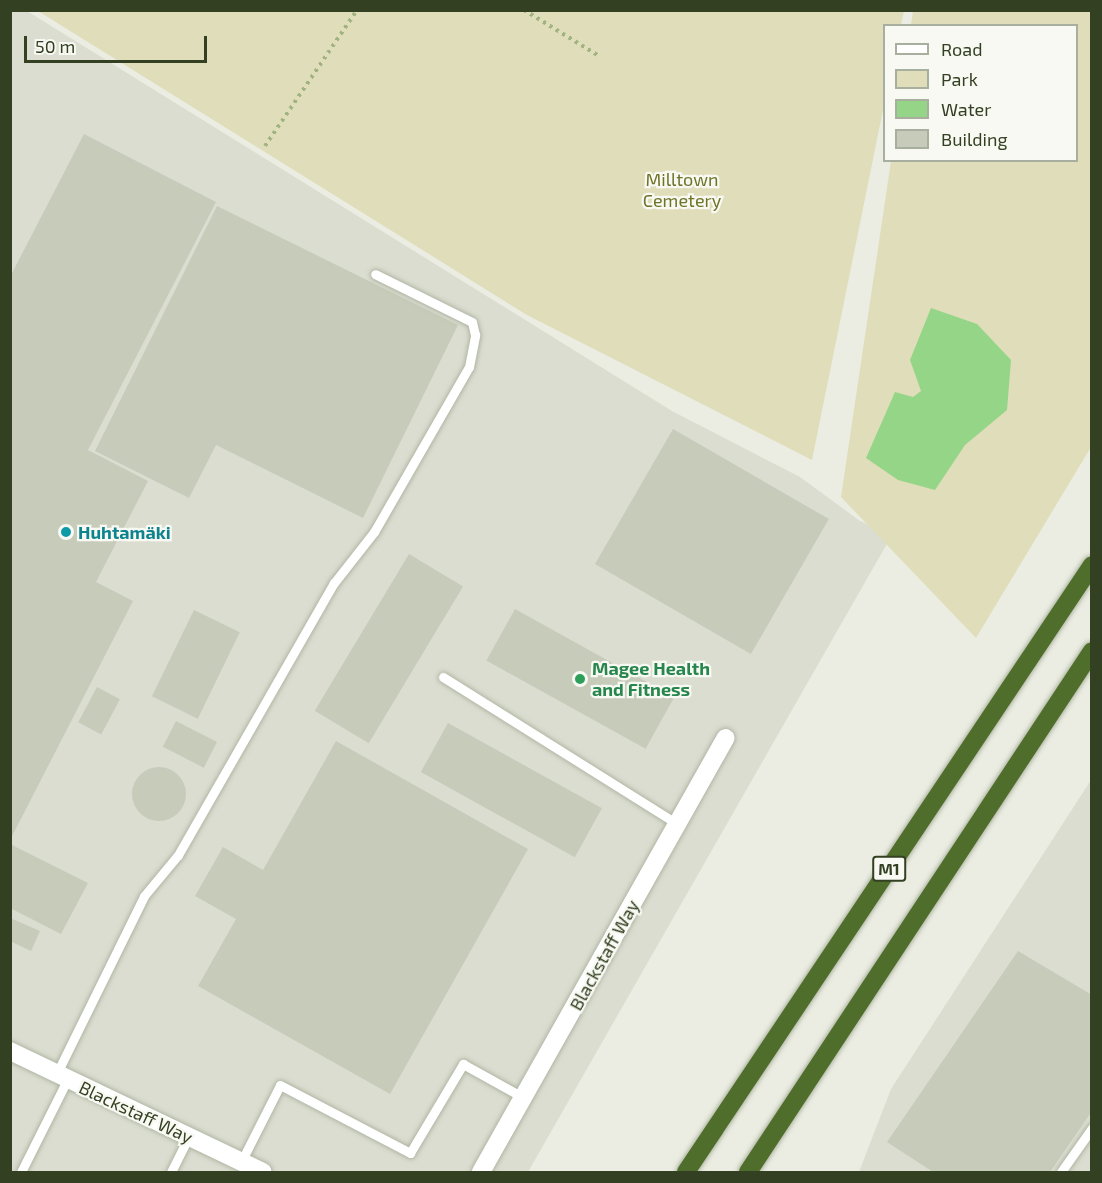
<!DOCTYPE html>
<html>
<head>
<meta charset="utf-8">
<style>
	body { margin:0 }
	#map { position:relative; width:1102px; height:1183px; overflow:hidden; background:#ebede2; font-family:"Exo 2",sans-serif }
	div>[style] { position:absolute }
	.built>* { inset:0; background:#dbddd0 }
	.green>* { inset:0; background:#e0ddba }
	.water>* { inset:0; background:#95d587 }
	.building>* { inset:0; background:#c7cbba; transform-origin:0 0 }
	.round { border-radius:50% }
	.path>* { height:4px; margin-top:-2px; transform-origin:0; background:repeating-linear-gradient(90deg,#a1b381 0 3px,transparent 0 7.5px) }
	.roads { filter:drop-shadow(0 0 2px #b0b6a4) drop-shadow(0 0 2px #b0b6a4) }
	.lane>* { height:9px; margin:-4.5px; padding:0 4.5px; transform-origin:4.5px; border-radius:4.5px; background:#fff }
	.street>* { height:18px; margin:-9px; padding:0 9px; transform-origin:9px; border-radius:9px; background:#fff }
	.highway>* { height:18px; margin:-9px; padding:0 9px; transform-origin:9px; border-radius:9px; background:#4f6e2b }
	.dots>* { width:16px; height:16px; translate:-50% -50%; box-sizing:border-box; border:3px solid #f8f9f3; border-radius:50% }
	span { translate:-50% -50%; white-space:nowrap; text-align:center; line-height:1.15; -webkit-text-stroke:4.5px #f8f9f3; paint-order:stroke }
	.shield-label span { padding:2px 4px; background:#f8f9f3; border:2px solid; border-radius:4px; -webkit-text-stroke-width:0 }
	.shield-label { font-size:16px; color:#334021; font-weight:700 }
	.park-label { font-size:18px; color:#707427 }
	.culture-label { font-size:18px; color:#0d838f; font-weight:700 }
	.left { translate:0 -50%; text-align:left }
	.leisure-label { font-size:18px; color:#27864d; font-weight:700 }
	.street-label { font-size:18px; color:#334021 }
	.frame { position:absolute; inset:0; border:12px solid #334021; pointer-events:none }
	.legend { position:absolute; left:883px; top:24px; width:195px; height:138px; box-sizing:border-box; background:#f8f9f3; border:2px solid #a9af9f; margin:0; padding:8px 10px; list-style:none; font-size:18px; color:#334021 }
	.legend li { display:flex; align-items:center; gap:12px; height:30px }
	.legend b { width:30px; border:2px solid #a9af9f }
	.scale { position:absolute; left:24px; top:36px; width:183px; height:27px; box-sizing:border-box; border:3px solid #334021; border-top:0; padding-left:8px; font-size:18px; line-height:21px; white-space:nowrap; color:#334021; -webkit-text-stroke:4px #f8f9f3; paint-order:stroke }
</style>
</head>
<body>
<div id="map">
	<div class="built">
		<div style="clip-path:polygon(10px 11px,27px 11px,672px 411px,800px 477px,860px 521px,892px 535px,528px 1172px,11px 1172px)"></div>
		<div style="clip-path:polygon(1091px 780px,1091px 1172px,859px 1172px,891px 1089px)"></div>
	</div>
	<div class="green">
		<div style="clip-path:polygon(38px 11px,904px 11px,901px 25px,884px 26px,884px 105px,812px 460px,527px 315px)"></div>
		<div style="clip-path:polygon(913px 11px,1091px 11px,1091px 447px,976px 638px,841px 497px,891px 161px,1076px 160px,1076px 26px,911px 25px)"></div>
	</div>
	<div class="water">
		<div style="clip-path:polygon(931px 308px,977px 324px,1011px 360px,1007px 410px,965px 445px,935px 490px,898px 480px,866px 458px,895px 392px,913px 397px,921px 391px,910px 360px)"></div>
	</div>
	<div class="building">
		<div style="clip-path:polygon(84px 134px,216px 202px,88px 450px,148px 481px,96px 582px,133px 601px,10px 840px,10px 277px)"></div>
		<div style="clip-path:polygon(217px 206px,458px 325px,363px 518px,216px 445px,189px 498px,95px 451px)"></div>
		<div style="left:673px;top:429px;width:180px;height:156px;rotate:30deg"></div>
		<div style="left:409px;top:554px;width:63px;height:183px;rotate:31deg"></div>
		<div style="left:515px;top:609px;width:182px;height:59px;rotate:29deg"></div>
		<div style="left:194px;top:610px;width:51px;height:96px;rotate:26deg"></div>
		<div style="left:97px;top:687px;width:26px;height:40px;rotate:28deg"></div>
		<div style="left:176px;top:721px;width:46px;height:29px;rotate:27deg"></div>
		<div style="left:448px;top:723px;width:176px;height:56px;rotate:29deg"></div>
		<div style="clip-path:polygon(336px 741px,528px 849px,390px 1094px,198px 986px,236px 919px,195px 896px,223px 847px,263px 870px)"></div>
		<div class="round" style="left:132px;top:767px;width:54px;height:54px"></div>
		<div style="clip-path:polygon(10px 844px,88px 883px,61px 934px,10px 908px)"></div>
		<div style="clip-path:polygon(10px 918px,40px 931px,31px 951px,10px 941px)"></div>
		<div style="clip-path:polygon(1018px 951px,1092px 995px,1092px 1111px,1050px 1172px,933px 1172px,887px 1142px)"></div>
	</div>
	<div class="path">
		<div style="left:524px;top:10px;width:88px;rotate:31.5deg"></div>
		<div style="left:265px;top:146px;width:164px;rotate:-55.9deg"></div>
	</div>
	<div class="roads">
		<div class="lane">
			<div style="left:443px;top:677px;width:276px;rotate:32.1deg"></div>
			<div style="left:56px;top:1075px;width:199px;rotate:-63.8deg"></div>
			<div style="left:144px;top:896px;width:53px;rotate:-50.3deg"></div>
			<div style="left:178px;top:855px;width:314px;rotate:-60.2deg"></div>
			<div style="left:334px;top:583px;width:65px;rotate:-51.9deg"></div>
			<div style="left:374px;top:532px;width:190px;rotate:-60.1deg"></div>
			<div style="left:469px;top:367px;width:33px;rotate:-79deg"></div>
			<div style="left:475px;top:335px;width:13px;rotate:-103deg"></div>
			<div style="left:472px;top:322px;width:108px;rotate:-153.7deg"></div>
			<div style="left:241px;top:1162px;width:86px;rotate:-63.1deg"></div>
			<div style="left:280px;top:1085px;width:147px;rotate:27.6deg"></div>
			<div style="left:410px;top:1153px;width:104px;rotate:-59.2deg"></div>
			<div style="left:463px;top:1064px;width:70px;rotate:29.1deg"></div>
			<div style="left:21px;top:1172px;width:103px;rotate:-63.4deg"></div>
			<div style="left:171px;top:1172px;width:40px;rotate:-63.4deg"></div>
			<div style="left:1061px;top:1172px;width:54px;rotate:-54.8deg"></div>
		</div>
		<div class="street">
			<div style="left:10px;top:1051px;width:280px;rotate:25.6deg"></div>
			<div style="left:481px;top:1172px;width:498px;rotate:-60.6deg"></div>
		</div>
		<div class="highway">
			<div style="left:686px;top:1172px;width:730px;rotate:-56.22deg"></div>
			<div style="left:748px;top:1172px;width:624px;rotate:-56.56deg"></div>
		</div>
	</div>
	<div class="dots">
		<div style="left:66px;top:532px;background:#0f9aa8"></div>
		<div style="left:580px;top:679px;background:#2e9e5b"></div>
	</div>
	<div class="shield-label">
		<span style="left:889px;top:869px">M1</span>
	</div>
	<div class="park-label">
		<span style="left:682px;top:190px">Milltown<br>Cemetery</span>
	</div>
	<div class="culture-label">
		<span class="left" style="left:78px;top:532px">Huhtamäki</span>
	</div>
	<div class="leisure-label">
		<span class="left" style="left:592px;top:679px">Magee Health<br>and Fitness</span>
	</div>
	<div class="street-label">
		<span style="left:604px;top:955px;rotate:-61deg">Blackstaff Way</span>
		<span style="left:136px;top:1112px;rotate:25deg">Blackstaff Way</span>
	</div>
	<div class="frame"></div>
	<ul class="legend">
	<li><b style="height:8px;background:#fff"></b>Road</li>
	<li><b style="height:16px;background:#e0ddba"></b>Park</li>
	<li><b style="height:16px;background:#95d587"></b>Water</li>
	<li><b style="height:16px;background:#c7cbba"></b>Building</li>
	</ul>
	<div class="scale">50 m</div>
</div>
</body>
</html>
